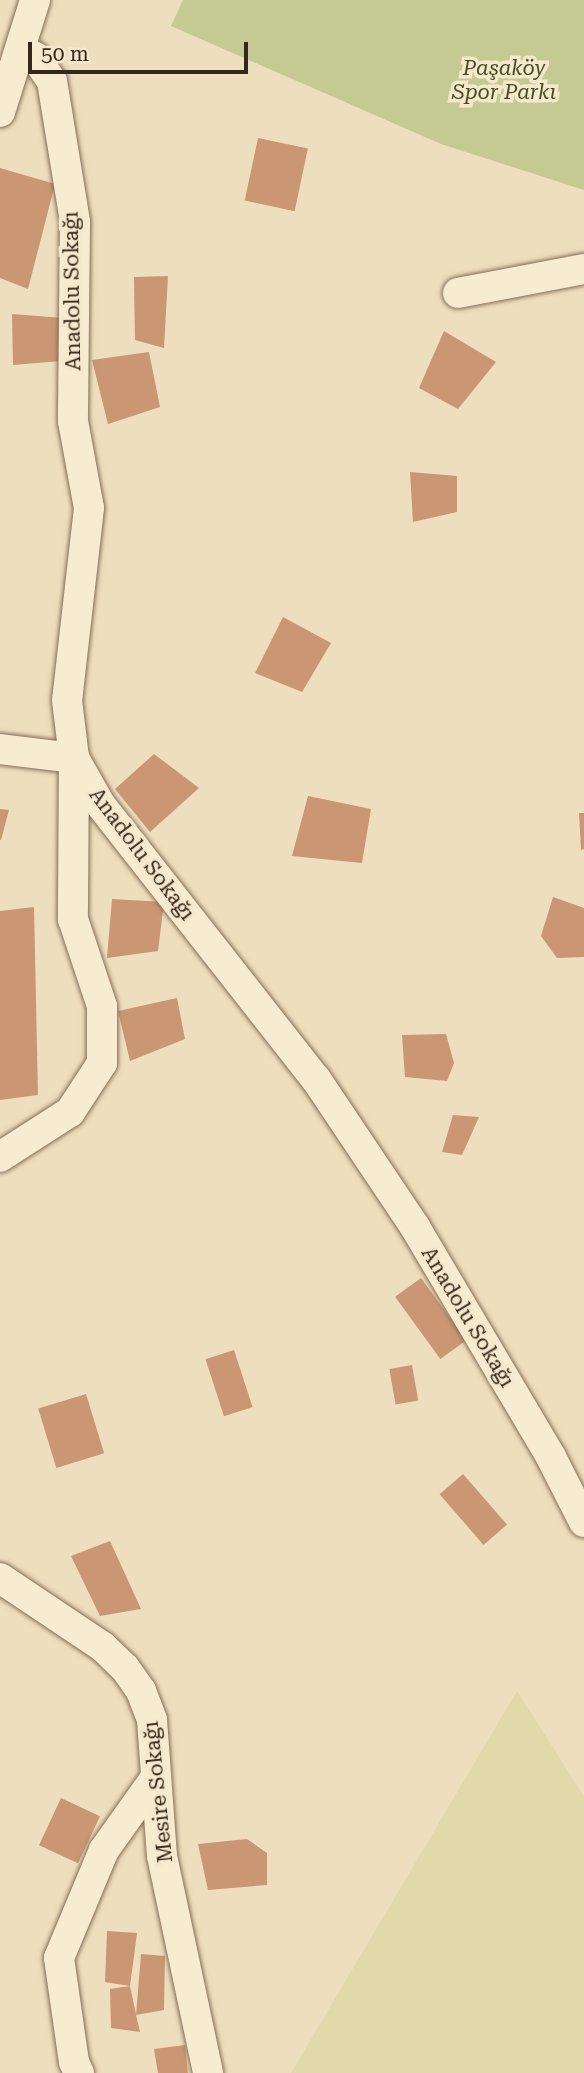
<!DOCTYPE html>
<html>
<head>
<meta charset="utf-8">
<style>
	body { margin:0 }
	#map { position:relative; width:584px; height:2073px; overflow:hidden; background:#eddebd; font-family:"Roboto Serif",serif }
	div>[style] { position:absolute }
	.farmland>* { inset:0; background:#e2d9ab }
	.green>* { inset:0; background:#c5ca92 }
	.building>* { inset:0; background:#cb9673; transform-origin:0 0 }
	.roads { filter:drop-shadow(0 0 2px #846e57) drop-shadow(0 0 2px #846e57) }
	.minor>* { height:30px; margin:-15px; padding:0 15px; transform-origin:15px; border-radius:15px; background:#f8ecd0 }
	span { translate:-50% -50%; white-space:nowrap; text-align:center; line-height:1.15; -webkit-text-stroke:7px #f5e8cc; paint-order:stroke }
	.park-label { font-size:21px; color:#455022; font-style:italic }
	.street-label { font-size:21px; color:#34271b }
	.scale { position:absolute; left:28px; top:42px; width:220px; height:32px; box-sizing:border-box; border:4px solid #34271b; border-top:0; padding-left:9px; font-size:21px; line-height:24px; white-space:nowrap; color:#34271b; -webkit-text-stroke:5px #f5e8cc; paint-order:stroke }
</style>
</head>
<body>
<div id="map">
	<div class="farmland">
		<div style="clip-path:polygon(517px 1691px,584px 1796px,584px 2073px,291px 2073px)"></div>
	</div>
	<div class="green">
		<div style="clip-path:polygon(183px 0,584px 0,584px 190px,441px 144px,171px 26px)"></div>
	</div>
	<div class="building">
		<div style="left:258px;top:138px;width:51px;height:64px;rotate:12deg"></div>
		<div style="clip-path:polygon(0 168px,55px 184px,28px 289px,0 278px)"></div>
		<div style="clip-path:polygon(168px 276px,164px 348px,135px 340px,134px 277px)"></div>
		<div style="clip-path:polygon(12px 314px,63px 318px,61px 361px,13px 365px)"></div>
		<div style="clip-path:polygon(444px 331px,496px 362px,458px 409px,419px 388px)"></div>
		<div style="clip-path:polygon(149px 352px,160px 407px,108px 424px,92px 360px)"></div>
		<div style="clip-path:polygon(410px 472px,457px 476px,457px 512px,413px 522px)"></div>
		<div style="clip-path:polygon(283px 617px,331px 643px,302px 692px,255px 673px)"></div>
		<div style="clip-path:polygon(154px 754px,199px 788px,150px 832px,115px 789px)"></div>
		<div style="clip-path:polygon(308px 796px,371px 809px,362px 863px,292px 856px)"></div>
		<div style="clip-path:polygon(0 809px,9px 810px,1px 840px,0 840px)"></div>
		<div style="clip-path:polygon(579px 813px,584px 813px,584px 849px,581px 850px)"></div>
		<div style="clip-path:polygon(553px 897px,584px 908px,584px 957px,557px 958px,541px 936px)"></div>
		<div style="clip-path:polygon(112px 899px,164px 902px,158px 951px,107px 958px)"></div>
		<div style="clip-path:polygon(34px 907px,38px 1095px,0 1100px,0 911px)"></div>
		<div style="clip-path:polygon(177px 998px,185px 1039px,130px 1061px,118px 1011px)"></div>
		<div style="clip-path:polygon(446px 1034px,454px 1063px,447px 1081px,405px 1077px,402px 1035px)"></div>
		<div style="clip-path:polygon(453px 1115px,479px 1117px,462px 1155px,442px 1152px)"></div>
		<div style="left:421px;top:1278px;width:77px;height:32px;rotate:54deg"></div>
		<div style="left:234px;top:1350px;width:60px;height:30px;rotate:72deg"></div>
		<div style="left:412px;top:1365px;width:36px;height:23px;rotate:80deg"></div>
		<div style="left:86px;top:1394px;width:62px;height:50px;rotate:73deg"></div>
		<div style="left:463px;top:1474px;width:67px;height:31px;rotate:49deg"></div>
		<div style="clip-path:polygon(110px 1541px,141px 1609px,100px 1616px,71px 1556px)"></div>
		<div style="left:61px;top:1798px;width:43px;height:52px;rotate:25deg"></div>
		<div style="clip-path:polygon(247px 1839px,267px 1853px,267px 1885px,208px 1890px,198px 1844px)"></div>
		<div style="clip-path:polygon(107px 1931px,137px 1933px,130px 1986px,105px 1982px)"></div>
		<div style="clip-path:polygon(141px 1954px,165px 1956px,164px 2010px,136px 2015px)"></div>
		<div style="clip-path:polygon(130px 1986px,137px 2019px,140px 2032px,111px 2028px,110px 1989px)"></div>
		<div style="clip-path:polygon(185px 2045px,188px 2073px,158px 2073px,154px 2049px)"></div>
	</div>
	<div class="roads">
		<div class="minor">
			<div style="left:21px;top:49px;width:16px;rotate:30deg"></div>
			<div style="left:35px;top:57px;width:29px;rotate:55deg"></div>
			<div style="left:52px;top:81px;width:143px;rotate:80.7deg"></div>
			<div style="left:75px;top:222px;width:199px;rotate:90.6deg"></div>
			<div style="left:73px;top:421px;width:88px;rotate:79.6deg"></div>
			<div style="left:89px;top:508px;width:193px;rotate:96.5deg"></div>
			<div style="left:67px;top:700px;width:58px;rotate:83.1deg"></div>
			<div style="left:74px;top:758px;width:53px;rotate:60.5deg"></div>
			<div style="left:100px;top:804px;width:350px;rotate:51.9deg"></div>
			<div style="left:316px;top:1079px;width:178px;rotate:56.2deg"></div>
			<div style="left:415px;top:1227px;width:267px;rotate:59.4deg"></div>
			<div style="left:551px;top:1457px;width:73px;rotate:63.1deg"></div>
			<div style="left:0;top:112px;width:117px;rotate:-72.6deg"></div>
			<div style="left:458px;top:293px;width:128px;rotate:-10.8deg"></div>
			<div style="left:0;top:749px;width:75px;rotate:6.9deg"></div>
			<div style="left:74px;top:758px;width:161px;rotate:90.4deg"></div>
			<div style="left:73px;top:919px;width:92px;rotate:71.6deg"></div>
			<div style="left:102px;top:1006px;width:57px;rotate:90deg"></div>
			<div style="left:102px;top:1063px;width:59px;rotate:123.1deg"></div>
			<div style="left:70px;top:1112px;width:83px;rotate:147.3deg"></div>
			<div style="left:0;top:1578px;width:124px;rotate:33.8deg"></div>
			<div style="left:103px;top:1647px;width:30px;rotate:44deg"></div>
			<div style="left:125px;top:1668px;width:28px;rotate:55deg"></div>
			<div style="left:141px;top:1691px;width:31px;rotate:69deg"></div>
			<div style="left:152px;top:1720px;width:136px;rotate:85.8deg"></div>
			<div style="left:162px;top:1856px;width:222px;rotate:78deg"></div>
			<div style="left:79px;top:2073px;width:12px;rotate:-114deg"></div>
			<div style="left:74px;top:2062px;width:105px;rotate:-98.2deg"></div>
			<div style="left:59px;top:1958px;width:117px;rotate:-67.4deg"></div>
			<div style="left:104px;top:1850px;width:86px;rotate:-54.5deg"></div>
		</div>
	</div>
	<div class="park-label">
		<span style="left:504px;top:80px">Paşaköy<br>Spor Parkı</span>
	</div>
	<div class="street-label">
		<span style="left:72px;top:291px;rotate:-91deg">Anadolu Sokağı</span>
		<span style="left:142px;top:854px;rotate:53deg">Anadolu Sokağı</span>
		<span style="left:468px;top:1317px;rotate:59deg">Anadolu Sokağı</span>
		<span style="left:158px;top:1792px;rotate:-96deg">Mesire Sokağı</span>
	</div>
	<div class="scale">50 m</div>
</div>
</body>
</html>
